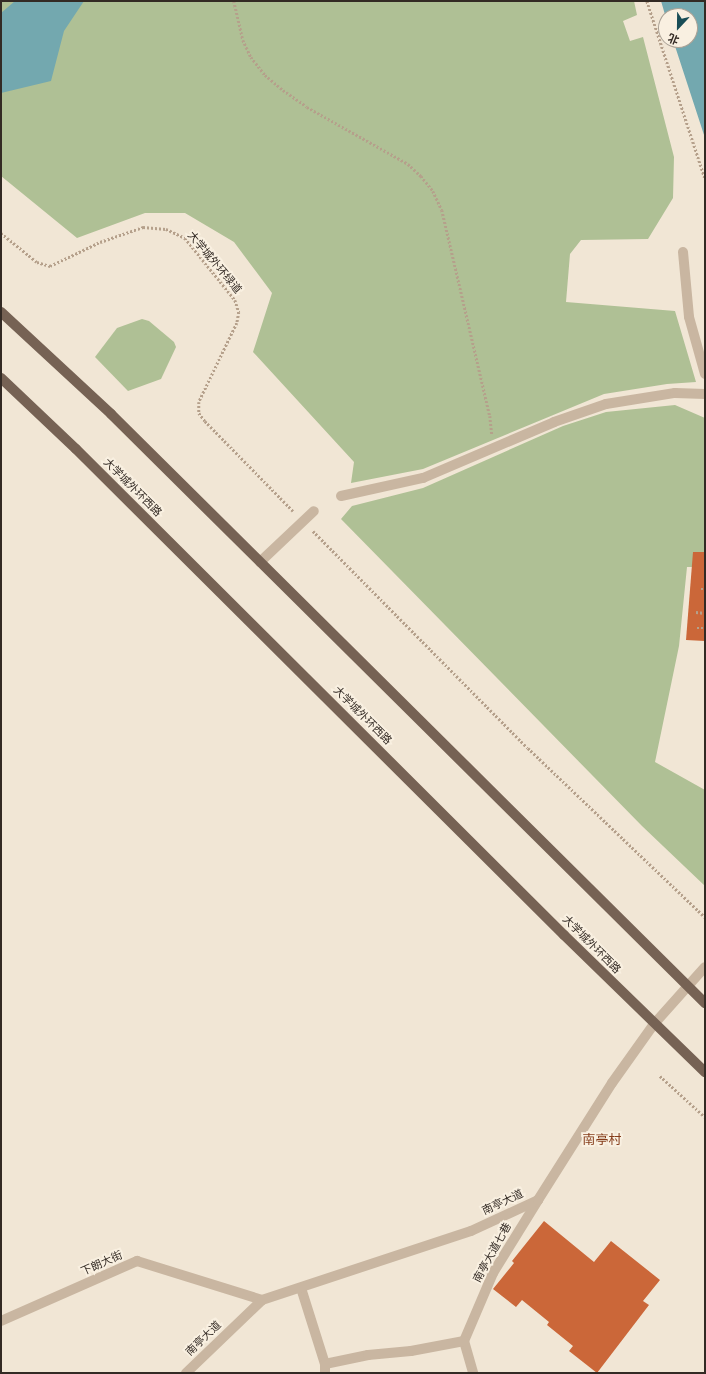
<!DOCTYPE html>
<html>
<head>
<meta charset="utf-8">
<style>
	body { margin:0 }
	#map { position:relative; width:706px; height:1374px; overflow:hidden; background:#f1e6d5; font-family:"Roboto Condensed","Noto Sans SC",sans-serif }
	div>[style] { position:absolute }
	.green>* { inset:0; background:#afc095 }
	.water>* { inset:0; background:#73a8af }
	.building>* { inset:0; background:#cb6739 }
	.path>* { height:2.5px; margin-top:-1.25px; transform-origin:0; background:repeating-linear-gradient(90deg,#b5a08b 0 2px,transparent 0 4px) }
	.service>* { height:10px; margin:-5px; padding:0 5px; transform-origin:5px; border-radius:5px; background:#c9b6a1 }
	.minor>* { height:10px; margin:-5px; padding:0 5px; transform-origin:5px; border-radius:5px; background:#c9b6a1 }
	.primary>* { height:10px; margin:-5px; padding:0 5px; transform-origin:5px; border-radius:5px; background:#766254 }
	span { translate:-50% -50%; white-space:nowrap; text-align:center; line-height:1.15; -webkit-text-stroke:4px #f9f0e1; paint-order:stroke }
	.street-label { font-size:11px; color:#332a24 }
	.quarter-label { font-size:13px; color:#853c1a }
	.frame { position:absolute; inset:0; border:2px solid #332a24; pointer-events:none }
	.north { position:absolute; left:658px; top:8px; width:40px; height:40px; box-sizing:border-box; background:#f9f0e1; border:1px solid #aaa195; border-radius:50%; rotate:202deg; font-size:11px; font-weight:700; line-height:16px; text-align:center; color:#332a24 }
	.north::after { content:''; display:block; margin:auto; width:14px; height:18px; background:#194d56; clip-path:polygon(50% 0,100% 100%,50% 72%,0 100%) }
</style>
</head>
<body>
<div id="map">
	<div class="green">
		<div style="clip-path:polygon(1px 1px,634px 1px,637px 15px,623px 21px,630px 41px,643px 37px,674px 157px,673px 198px,648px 239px,581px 240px,570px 254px,566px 302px,675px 311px,696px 382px,667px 384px,604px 394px,423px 469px,351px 483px,354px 462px,253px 352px,272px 293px,234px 242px,185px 213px,145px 213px,77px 238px,1px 176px)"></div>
		<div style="clip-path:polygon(142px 319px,149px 321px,174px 342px,176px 347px,161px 379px,128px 391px,95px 357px,117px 328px)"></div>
		<div style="clip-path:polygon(675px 405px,705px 418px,705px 567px,687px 567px,679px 646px,655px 762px,705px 790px,705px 886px,642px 826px,341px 519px,352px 506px,423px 488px,563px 426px,606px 412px)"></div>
	</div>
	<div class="water">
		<div style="clip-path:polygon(15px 1px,84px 1px,64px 31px,51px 81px,1px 93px,1px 13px)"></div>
		<div style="clip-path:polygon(661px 1px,705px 1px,705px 138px,673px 40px,690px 40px,690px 16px,666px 16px,666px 18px)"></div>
	</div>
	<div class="building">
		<div style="clip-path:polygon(693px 552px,705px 552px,705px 641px,686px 640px)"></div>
		<div style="clip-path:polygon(544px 1221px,594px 1262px,611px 1241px,660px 1280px,643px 1301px,649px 1305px,597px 1373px,569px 1351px,573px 1346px,547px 1325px,549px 1322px,522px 1300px,516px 1307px,493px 1289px,514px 1263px,512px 1261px)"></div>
	</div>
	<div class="path">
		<div style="left:234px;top:1px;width:40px;rotate:77deg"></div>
		<div style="left:243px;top:40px;width:19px;rotate:65deg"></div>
		<div style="left:251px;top:57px;width:23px;rotate:52deg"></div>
		<div style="left:265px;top:75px;width:23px;rotate:40deg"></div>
		<div style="left:283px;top:90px;width:29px;rotate:35deg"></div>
		<div style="left:307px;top:107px;width:116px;rotate:29.4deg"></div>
		<div style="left:408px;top:164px;width:18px;rotate:43deg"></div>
		<div style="left:421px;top:176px;width:19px;rotate:51deg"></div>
		<div style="left:433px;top:191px;width:21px;rotate:65deg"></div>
		<div style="left:442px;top:210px;width:212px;rotate:76.9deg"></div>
		<div style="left:490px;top:416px;width:18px;rotate:84deg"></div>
		<div style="left:647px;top:1px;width:186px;rotate:71.9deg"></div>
		<div style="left:1px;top:233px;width:46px;rotate:38.9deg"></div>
		<div style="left:37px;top:262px;width:14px;rotate:17deg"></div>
		<div style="left:50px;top:266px;width:55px;rotate:-25.6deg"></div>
		<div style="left:100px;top:242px;width:46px;rotate:-19.2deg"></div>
		<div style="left:143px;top:227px;width:23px;rotate:5deg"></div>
		<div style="left:166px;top:229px;width:21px;rotate:25deg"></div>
		<div style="left:185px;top:238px;width:80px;rotate:51.1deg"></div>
		<div style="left:235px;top:300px;width:13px;rotate:72deg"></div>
		<div style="left:239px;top:312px;width:11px;rotate:100deg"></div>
		<div style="left:237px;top:323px;width:88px;rotate:115.7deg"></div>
		<div style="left:199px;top:402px;width:11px;rotate:90deg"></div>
		<div style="left:199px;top:413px;width:10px;rotate:53deg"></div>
		<div style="left:205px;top:421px;width:126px;rotate:45.6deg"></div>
		<div style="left:313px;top:531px;width:305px;rotate:45.3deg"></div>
		<div style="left:528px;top:748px;width:245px;rotate:43.7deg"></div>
		<div style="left:701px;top:589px;width:4px"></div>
		<div style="left:696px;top:612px;width:9px;rotate:6deg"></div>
		<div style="left:697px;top:628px;width:8px"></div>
		<div style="left:660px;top:1076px;width:61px;rotate:42.3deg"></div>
	</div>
	<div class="service">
		<div style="left:301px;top:1288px;width:80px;rotate:72.5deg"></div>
		<div style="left:325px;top:1364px;width:9px;rotate:90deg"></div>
		<div style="left:464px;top:1341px;width:74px;rotate:-66.9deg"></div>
		<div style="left:493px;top:1273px;width:86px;rotate:-58.3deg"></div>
		<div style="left:464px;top:1341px;width:33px;rotate:74deg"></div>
		<div style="left:325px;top:1364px;width:44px;rotate:-11.8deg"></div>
		<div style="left:368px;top:1355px;width:43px;rotate:-5.3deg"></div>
		<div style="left:411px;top:1351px;width:54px;rotate:-10.7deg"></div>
	</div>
	<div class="minor">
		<div style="left:683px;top:252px;width:65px;rotate:84.7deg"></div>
		<div style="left:689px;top:317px;width:59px;rotate:74.3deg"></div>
		<div style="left:341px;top:496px;width:84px;rotate:-12.4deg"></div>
		<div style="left:423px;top:478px;width:142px;rotate:-23.1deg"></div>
		<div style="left:554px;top:422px;width:55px;rotate:-19.1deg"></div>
		<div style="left:606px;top:404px;width:70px;rotate:-9.1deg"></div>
		<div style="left:675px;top:393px;width:30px;rotate:2deg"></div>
		<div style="left:260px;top:562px;width:74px;rotate:-43.4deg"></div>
		<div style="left:1px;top:1321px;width:149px;rotate:-23.8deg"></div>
		<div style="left:137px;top:1261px;width:131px;rotate:17.3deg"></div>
		<div style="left:186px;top:1373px;width:105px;rotate:-43.8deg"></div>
		<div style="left:262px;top:1300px;width:220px;rotate:-18.3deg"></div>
		<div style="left:471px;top:1231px;width:74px;rotate:-24.8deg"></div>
		<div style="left:538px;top:1200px;width:138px;rotate:-57.7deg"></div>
		<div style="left:612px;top:1083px;width:72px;rotate:-54.6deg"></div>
		<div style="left:654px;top:1024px;width:76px;rotate:-48.2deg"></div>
	</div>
	<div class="primary">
		<div style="left:1px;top:312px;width:150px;rotate:42.8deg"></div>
		<div style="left:111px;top:414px;width:837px;rotate:44.76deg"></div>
		<div style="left:1px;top:378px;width:103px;rotate:43.4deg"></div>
		<div style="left:76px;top:449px;width:689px;rotate:44.88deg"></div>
		<div style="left:564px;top:935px;width:197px;rotate:44.2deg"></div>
	</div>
	<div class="street-label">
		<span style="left:214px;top:263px;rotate:50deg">大学城外环绿道</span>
		<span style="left:132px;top:488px;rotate:45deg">大学城外环西路</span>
		<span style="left:362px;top:716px;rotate:45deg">大学城外环西路</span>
		<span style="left:591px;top:945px;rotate:45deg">大学城外环西路</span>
		<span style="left:503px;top:1203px;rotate:-25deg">南亭大道</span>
		<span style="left:493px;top:1253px;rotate:-61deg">南亭大道七巷</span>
		<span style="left:102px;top:1264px;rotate:-24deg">下朗大街</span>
		<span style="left:204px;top:1339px;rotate:-44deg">南亭大道</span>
	</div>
	<div class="quarter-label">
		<span style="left:602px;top:1140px">南亭村</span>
	</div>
	<div class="frame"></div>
	<div class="north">北</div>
</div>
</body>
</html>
